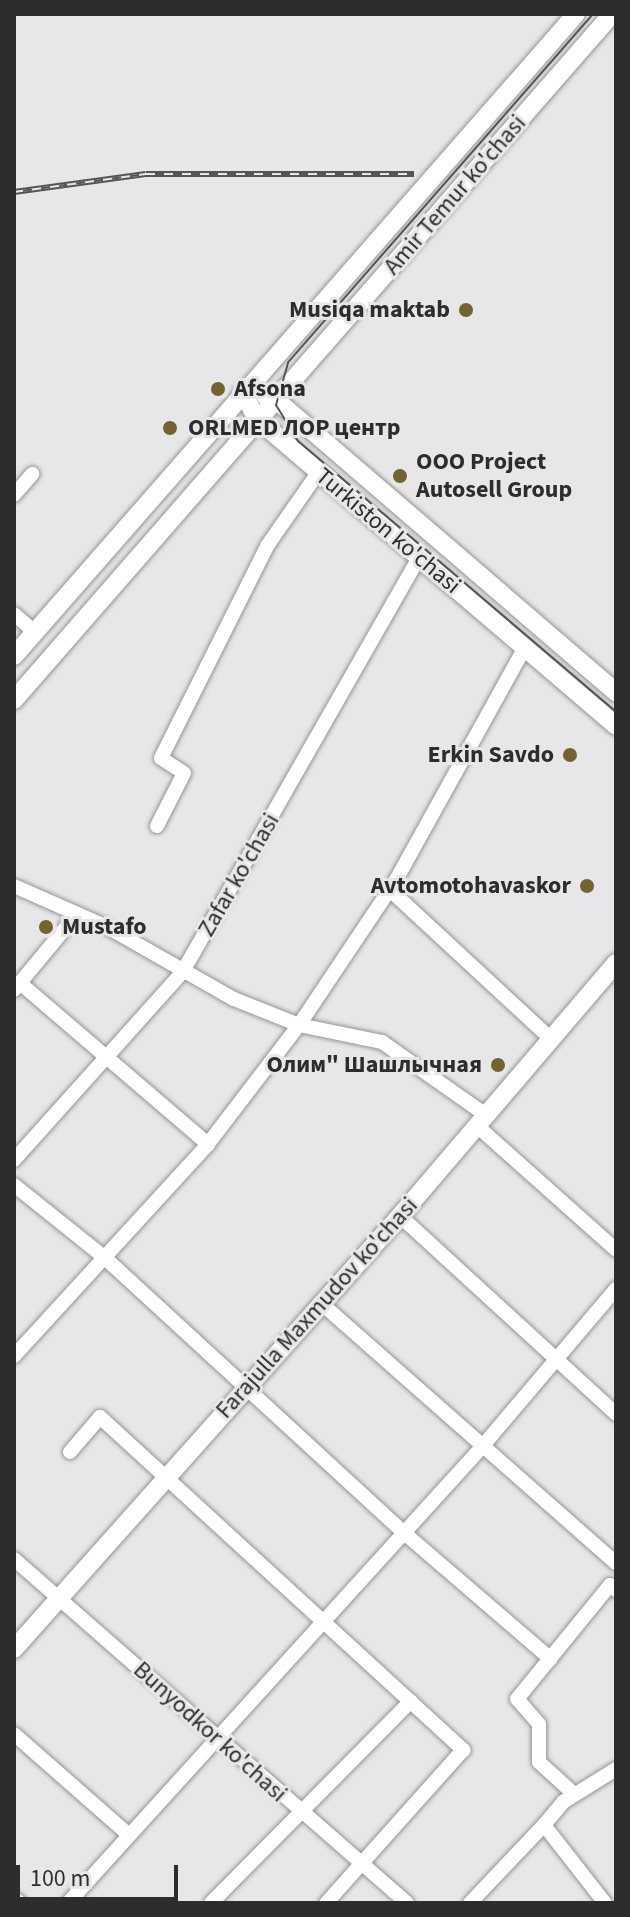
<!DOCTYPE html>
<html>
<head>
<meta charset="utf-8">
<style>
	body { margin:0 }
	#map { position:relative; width:630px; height:1917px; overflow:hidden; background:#e7e7e9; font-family:"Source Sans 3",sans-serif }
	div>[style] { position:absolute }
	.roads { filter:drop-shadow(0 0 2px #949596) drop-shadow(0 0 2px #949596) }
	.minor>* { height:14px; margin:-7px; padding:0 7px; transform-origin:7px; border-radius:7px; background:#fff }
	.major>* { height:18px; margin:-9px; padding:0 9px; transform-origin:9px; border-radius:9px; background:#fff }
	.tram>* { height:2px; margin:-1px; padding:0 1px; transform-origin:1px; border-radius:1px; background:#555556 }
	.rail>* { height:6px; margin-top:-3px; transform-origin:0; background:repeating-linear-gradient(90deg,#e7e7e9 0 9px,#555556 0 18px); box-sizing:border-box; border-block:2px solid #555556 }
	.dots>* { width:22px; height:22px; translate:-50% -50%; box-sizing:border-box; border:4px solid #e7e7e9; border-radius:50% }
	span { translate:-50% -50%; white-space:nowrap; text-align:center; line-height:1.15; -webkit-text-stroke:6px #e7e7e9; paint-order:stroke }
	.street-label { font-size:24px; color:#2d2d2e }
	.poi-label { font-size:24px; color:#2d2d2e; font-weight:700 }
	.right { translate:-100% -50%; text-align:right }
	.left { translate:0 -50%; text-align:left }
	.frame { position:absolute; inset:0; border:16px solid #2d2d2e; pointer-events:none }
	.scale { position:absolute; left:16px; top:1865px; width:162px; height:36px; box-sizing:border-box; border:4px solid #2d2d2e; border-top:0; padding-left:10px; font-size:24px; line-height:28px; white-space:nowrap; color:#2d2d2e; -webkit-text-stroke:6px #e7e7e9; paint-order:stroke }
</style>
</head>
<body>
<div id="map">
	<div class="roads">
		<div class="minor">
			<div style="left:14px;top:495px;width:28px;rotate:-49deg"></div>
			<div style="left:14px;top:614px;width:28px;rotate:41deg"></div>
			<div style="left:157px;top:826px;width:59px;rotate:-63deg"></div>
			<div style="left:184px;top:773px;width:27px;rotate:-147deg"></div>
			<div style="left:161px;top:758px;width:237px;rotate:-63.4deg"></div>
			<div style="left:267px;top:546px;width:89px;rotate:-55.1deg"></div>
			<div style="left:14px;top:886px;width:102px;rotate:23.8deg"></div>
			<div style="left:107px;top:927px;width:146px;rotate:29.6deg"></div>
			<div style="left:234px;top:999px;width:70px;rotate:21.8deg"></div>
			<div style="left:299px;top:1025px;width:85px;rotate:11.6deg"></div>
			<div style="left:382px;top:1042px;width:127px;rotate:35.1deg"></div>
			<div style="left:389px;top:889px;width:221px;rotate:42.8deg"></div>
			<div style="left:20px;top:983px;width:248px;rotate:40.6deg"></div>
			<div style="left:14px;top:990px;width:99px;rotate:-50.3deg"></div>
			<div style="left:477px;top:1126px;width:186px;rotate:41.7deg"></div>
			<div style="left:14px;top:1160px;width:251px;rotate:-48.1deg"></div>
			<div style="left:182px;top:973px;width:479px;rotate:-60.3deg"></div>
			<div style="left:14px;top:1185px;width:115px;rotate:38.7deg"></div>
			<div style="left:104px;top:1257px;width:405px;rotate:42.6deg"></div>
			<div style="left:402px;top:1531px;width:196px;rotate:40.7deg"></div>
			<div style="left:400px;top:1216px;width:293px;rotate:42.5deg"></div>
			<div style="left:322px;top:1304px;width:392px;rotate:41.4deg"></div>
			<div style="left:14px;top:1356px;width:287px;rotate:-47.5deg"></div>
			<div style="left:208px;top:1144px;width:150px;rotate:-52.6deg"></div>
			<div style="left:299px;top:1025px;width:174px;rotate:-56.2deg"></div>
			<div style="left:396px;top:880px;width:266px;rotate:-61deg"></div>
			<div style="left:70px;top:1452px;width:46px;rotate:-49.4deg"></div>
			<div style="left:100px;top:1417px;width:493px;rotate:42.5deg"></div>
			<div style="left:463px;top:1750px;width:205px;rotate:131.8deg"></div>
			<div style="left:14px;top:1559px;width:522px;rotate:41.2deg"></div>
			<div style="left:14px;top:1734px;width:153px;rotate:41.3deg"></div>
			<div style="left:574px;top:1794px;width:47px;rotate:-137.6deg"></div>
			<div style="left:539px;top:1762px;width:38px;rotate:-90deg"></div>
			<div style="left:539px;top:1724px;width:33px;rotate:-131deg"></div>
			<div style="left:517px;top:1699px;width:147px;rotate:-50.8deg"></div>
			<div style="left:610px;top:1585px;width:8px;rotate:40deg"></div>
			<div style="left:544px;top:1825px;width:30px;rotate:-50deg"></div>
			<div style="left:563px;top:1802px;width:62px;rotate:-31.9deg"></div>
			<div style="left:14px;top:1898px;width:8px;rotate:40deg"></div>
			<div style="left:68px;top:1903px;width:614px;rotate:-47.77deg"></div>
			<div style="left:481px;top:1448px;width:209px;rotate:-49.7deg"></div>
			<div style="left:211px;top:1903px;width:284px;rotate:-45.3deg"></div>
			<div style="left:470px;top:1903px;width:108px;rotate:-46.5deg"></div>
			<div style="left:544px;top:1825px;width:99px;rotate:52deg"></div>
		</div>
		<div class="major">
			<div style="left:243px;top:392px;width:30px;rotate:63deg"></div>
			<div style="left:257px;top:419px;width:472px;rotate:40.5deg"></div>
			<div style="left:266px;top:397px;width:9px;rotate:13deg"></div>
			<div style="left:275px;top:399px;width:450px;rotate:40.7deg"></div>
			<div style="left:14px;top:656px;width:853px;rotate:-48.8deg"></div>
			<div style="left:14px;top:700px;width:910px;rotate:-48.92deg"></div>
			<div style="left:14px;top:1649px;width:580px;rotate:-48.28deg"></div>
			<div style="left:400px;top:1216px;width:333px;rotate:-49.5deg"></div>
		</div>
	</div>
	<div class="tram">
		<div style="left:593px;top:14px;width:463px;rotate:131.2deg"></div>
		<div style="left:288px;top:363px;width:44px;rotate:105.9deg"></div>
		<div style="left:276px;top:405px;width:42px;rotate:58.6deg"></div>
		<div style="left:298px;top:441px;width:418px;rotate:40.4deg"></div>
	</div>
	<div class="rail">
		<div style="left:14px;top:192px;width:133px;rotate:-7.8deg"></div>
		<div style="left:146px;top:174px;width:268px"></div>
	</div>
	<div class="dots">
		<div style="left:466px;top:310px;background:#726331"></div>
		<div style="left:218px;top:389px;background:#726331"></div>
		<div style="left:170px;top:428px;background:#726331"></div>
		<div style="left:400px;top:476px;background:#726331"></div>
		<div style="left:570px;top:755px;background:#726331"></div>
		<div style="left:587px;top:886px;background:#726331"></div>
		<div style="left:46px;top:927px;background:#726331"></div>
		<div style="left:498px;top:1065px;background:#726331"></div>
	</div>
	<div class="street-label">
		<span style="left:455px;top:195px;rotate:-49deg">Amir Temur ko'chasi</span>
		<span style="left:388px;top:531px;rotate:40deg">Turkiston ko'chasi</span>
		<span style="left:239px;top:875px;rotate:-60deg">Zafar ko'chasi</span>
		<span style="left:317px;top:1308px;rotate:-48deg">Farajulla Maxmudov ko'chasi</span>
		<span style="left:210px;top:1732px;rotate:42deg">Bunyodkor ko'chasi</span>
	</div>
	<div class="poi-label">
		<span class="right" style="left:450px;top:310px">Musiqa maktab</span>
		<span class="left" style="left:234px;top:389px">Afsona</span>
		<span class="left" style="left:188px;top:428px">ORLMED ЛОР центр</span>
		<span class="left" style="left:416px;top:476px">OOO Project<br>Autosell Group</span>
		<span class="right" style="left:554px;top:755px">Erkin Savdo</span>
		<span class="right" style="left:571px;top:886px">Avtomotohavaskor</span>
		<span class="left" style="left:62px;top:927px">Mustafo</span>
		<span class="right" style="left:482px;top:1065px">Олим" Шашлычная</span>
	</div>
	<div class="frame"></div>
	<div class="scale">100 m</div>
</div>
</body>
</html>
